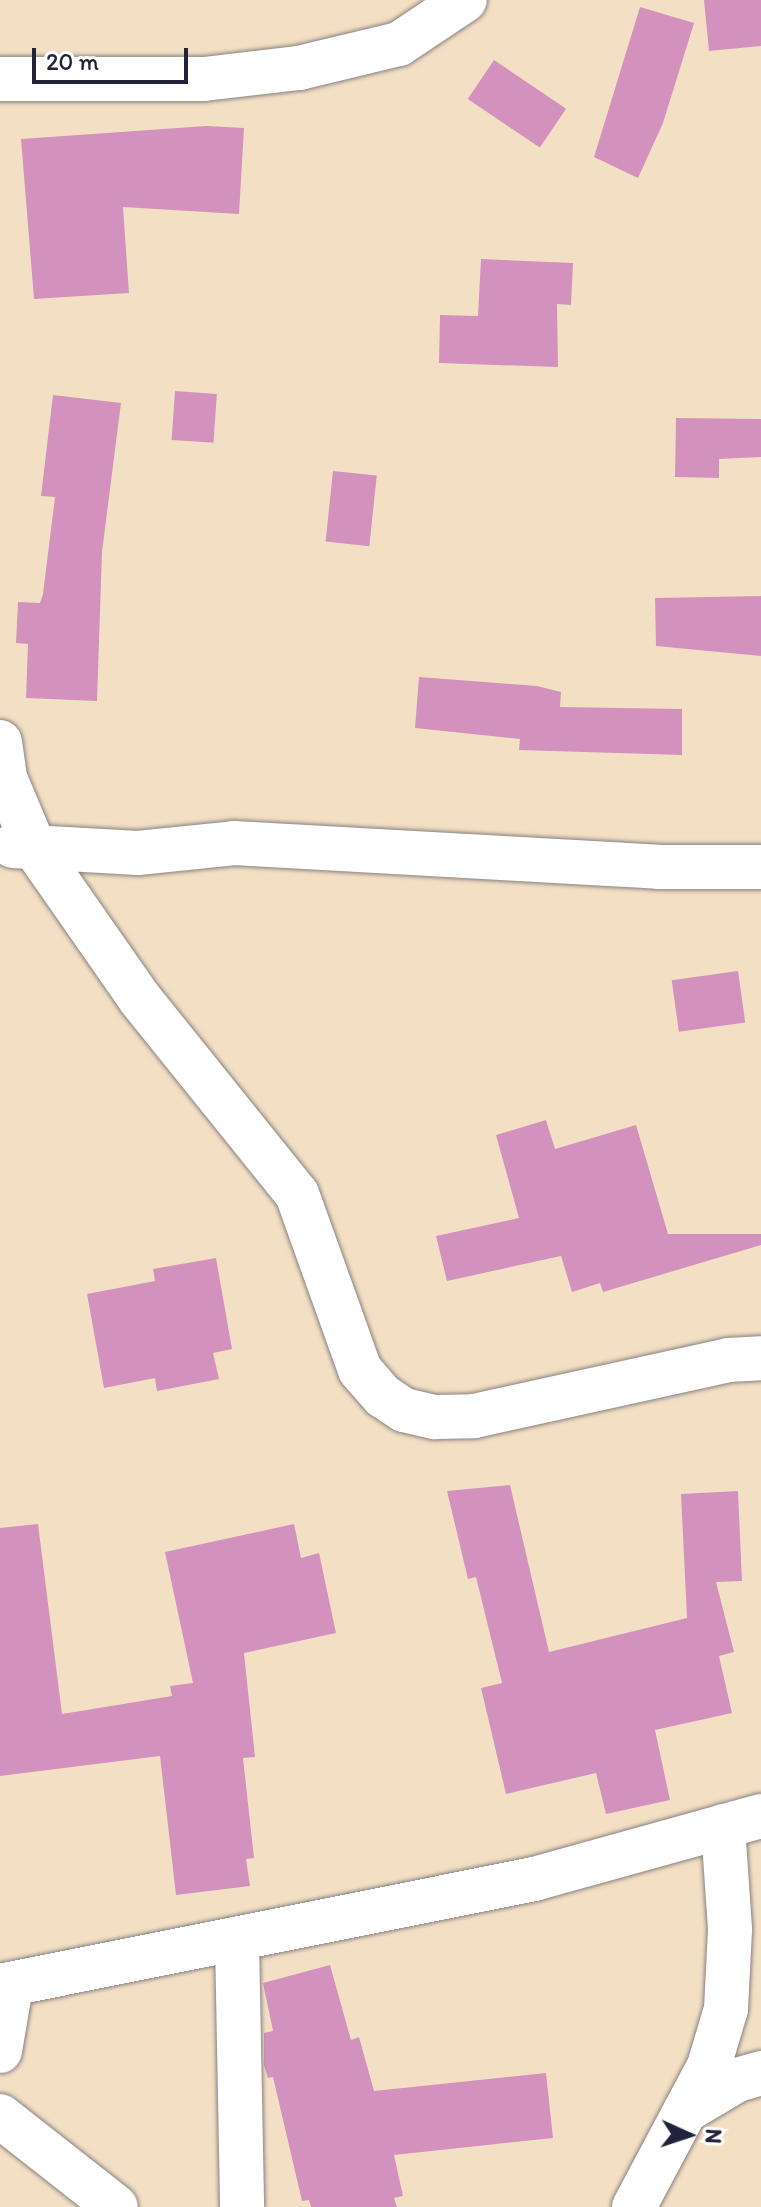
<!DOCTYPE html>
<html>
<head>
<meta charset="utf-8">
<style>
	body { margin:0 }
	#map { position:relative; width:761px; height:2207px; overflow:hidden; background:#f3e0c4; font-family:Itim,sans-serif }
	div>[style] { position:absolute }
	.building>* { inset:0; background:#d392bd; transform-origin:0 0 }
	.roads { filter:drop-shadow(0 0 2px #8a8180) drop-shadow(0 0 2px #8a8180) }
	.street>* { height:44px; margin:-22px; padding:0 22px; transform-origin:22px; border-radius:22px; background:#fff }
	span { translate:-50% -50%; white-space:nowrap; text-align:center; line-height:1.15; -webkit-text-stroke:6px #fff; paint-order:stroke }
	.north { position:absolute; left:649px; top:2095px; width:80px; height:80px; -webkit-text-stroke:6px #fff; paint-order:stroke; rotate:93deg; font-size:22px; font-weight:700; line-height:32px; text-align:center; color:#22223b }
	.north::after { content:''; display:block; margin:auto; width:28px; height:36px; background:#22223b; clip-path:polygon(50% 0,100% 100%,50% 72%,0 100%) }
	.scale { position:absolute; left:32px; top:48px; width:156px; height:36px; box-sizing:border-box; border:4px solid #22223b; border-top:0; padding-left:10px; font-size:24px; line-height:28px; white-space:nowrap; color:#22223b; -webkit-text-stroke:6px #fff; paint-order:stroke }
</style>
</head>
<body>
<div id="map">
	<div class="building">
		<div style="clip-path:polygon(704px 0,761px 0,761px 46px,709px 51px)"></div>
		<div style="clip-path:polygon(640px 7px,694px 23px,663px 123px,638px 178px,594px 157px)"></div>
		<div style="left:494px;top:60px;width:87px;height:47px;rotate:34deg"></div>
		<div style="clip-path:polygon(206px 126px,244px 128px,239px 214px,123px 207px,129px 293px,34px 299px,21px 139px)"></div>
		<div style="clip-path:polygon(481px 259px,573px 263px,571px 305px,557px 304px,558px 367px,439px 363px,440px 315px,478px 316px)"></div>
		<div style="left:175px;top:391px;width:42px;height:49px;rotate:4deg"></div>
		<div style="clip-path:polygon(53px 395px,121px 403px,102px 552px,97px 701px,26px 698px,28px 644px,16px 643px,18px 602px,40px 603px,43px 594px,55px 497px,41px 496px)"></div>
		<div style="clip-path:polygon(676px 418px,761px 419px,761px 457px,719px 459px,719px 478px,675px 477px)"></div>
		<div style="left:333px;top:471px;width:44px;height:71px;rotate:6deg"></div>
		<div style="clip-path:polygon(761px 596px,761px 656px,656px 646px,655px 598px)"></div>
		<div style="clip-path:polygon(419px 677px,537px 686px,561px 692px,560px 707px,682px 709px,682px 755px,519px 750px,520px 739px,415px 728px)"></div>
		<div style="left:738px;top:971px;width:52px;height:67px;rotate:82deg"></div>
		<div style="clip-path:polygon(546px 1120px,555px 1149px,636px 1125px,668px 1234px,761px 1234px,761px 1245px,603px 1292px,600px 1283px,572px 1292px,561px 1256px,447px 1281px,436px 1236px,519px 1218px,496px 1135px)"></div>
		<div style="clip-path:polygon(216px 1258px,232px 1349px,213px 1353px,219px 1379px,157px 1391px,155px 1378px,104px 1388px,87px 1294px,155px 1281px,153px 1269px)"></div>
		<div style="clip-path:polygon(510px 1485px,549px 1652px,687px 1618px,681px 1494px,738px 1491px,742px 1581px,716px 1582px,734px 1652px,719px 1656px,732px 1713px,655px 1730px,670px 1800px,606px 1814px,596px 1773px,506px 1794px,481px 1688px,502px 1683px,476px 1577px,468px 1579px,447px 1491px)"></div>
		<div style="clip-path:polygon(38px 1524px,62px 1714px,172px 1696px,170px 1686px,193px 1683px,165px 1552px,294px 1524px,301px 1558px,319px 1553px,336px 1633px,244px 1653px,255px 1757px,243px 1758px,254px 1858px,246px 1859px,250px 1886px,176px 1895px,160px 1756px,0 1776px,0 1528px)"></div>
		<div style="clip-path:polygon(330px 1965px,351px 2040px,359px 2037px,374px 2091px,546px 2073px,553px 2138px,394px 2155px,403px 2196px,394px 2198px,397px 2207px,311px 2207px,309px 2200px,302px 2201px,273px 2077px,268px 2078px,264px 2065px,264px 2033px,273px 2031px,263px 1983px)"></div>
	</div>
	<div class="roads">
		<div class="street">
			<div style="left:0;top:79px;width:204px"></div>
			<div style="left:204px;top:79px;width:96px;rotate:-6.6deg"></div>
			<div style="left:299px;top:68px;width:103px;rotate:-13.5deg"></div>
			<div style="left:399px;top:44px;width:79px;rotate:-33.7deg"></div>
			<div style="left:0;top:742px;width:36px;rotate:82deg"></div>
			<div style="left:5px;top:778px;width:75px;rotate:67.2deg"></div>
			<div style="left:34px;top:847px;width:185px;rotate:55.1deg"></div>
			<div style="left:140px;top:999px;width:250px;rotate:51.2deg"></div>
			<div style="left:297px;top:1194px;width:187px;rotate:70.3deg"></div>
			<div style="left:360px;top:1370px;width:35px;rotate:49deg"></div>
			<div style="left:383px;top:1396px;width:25px;rotate:34deg"></div>
			<div style="left:404px;top:1410px;width:32px;rotate:13deg"></div>
			<div style="left:435px;top:1417px;width:39px;rotate:-1deg"></div>
			<div style="left:474px;top:1416px;width:260px;rotate:-12.4deg"></div>
			<div style="left:728px;top:1360px;width:33px;rotate:-3deg"></div>
			<div style="left:13px;top:846px;width:125px;rotate:3.2deg"></div>
			<div style="left:138px;top:853px;width:97px;rotate:-5.9deg"></div>
			<div style="left:234px;top:843px;width:425px;rotate:3.2deg"></div>
			<div style="left:658px;top:867px;width:103px"></div>
			<div style="left:237px;top:1941px;width:266px;rotate:88.9deg"></div>
			<div style="left:0;top:1986px;width:545px;rotate:-11.33deg"></div>
			<div style="left:534px;top:1879px;width:236px;rotate:-15.5deg"></div>
			<div style="left:0;top:2051px;width:66px;rotate:-80.4deg"></div>
			<div style="left:685px;top:2111px;width:61px;rotate:-30.8deg"></div>
			<div style="left:737px;top:2080px;width:25px;rotate:-16deg"></div>
			<div style="left:0;top:2116px;width:147px;rotate:38.1deg"></div>
			<div style="left:634px;top:2207px;width:160px;rotate:-62deg"></div>
			<div style="left:709px;top:2066px;width:59px;rotate:-73.4deg"></div>
			<div style="left:726px;top:2009px;width:80px;rotate:-87.1deg"></div>
			<div style="left:730px;top:1929px;width:103px;rotate:-93.9deg"></div>
		</div>
	</div>
	<div class="north">N</div>
	<div class="scale">20 m</div>
</div>
</body>
</html>
